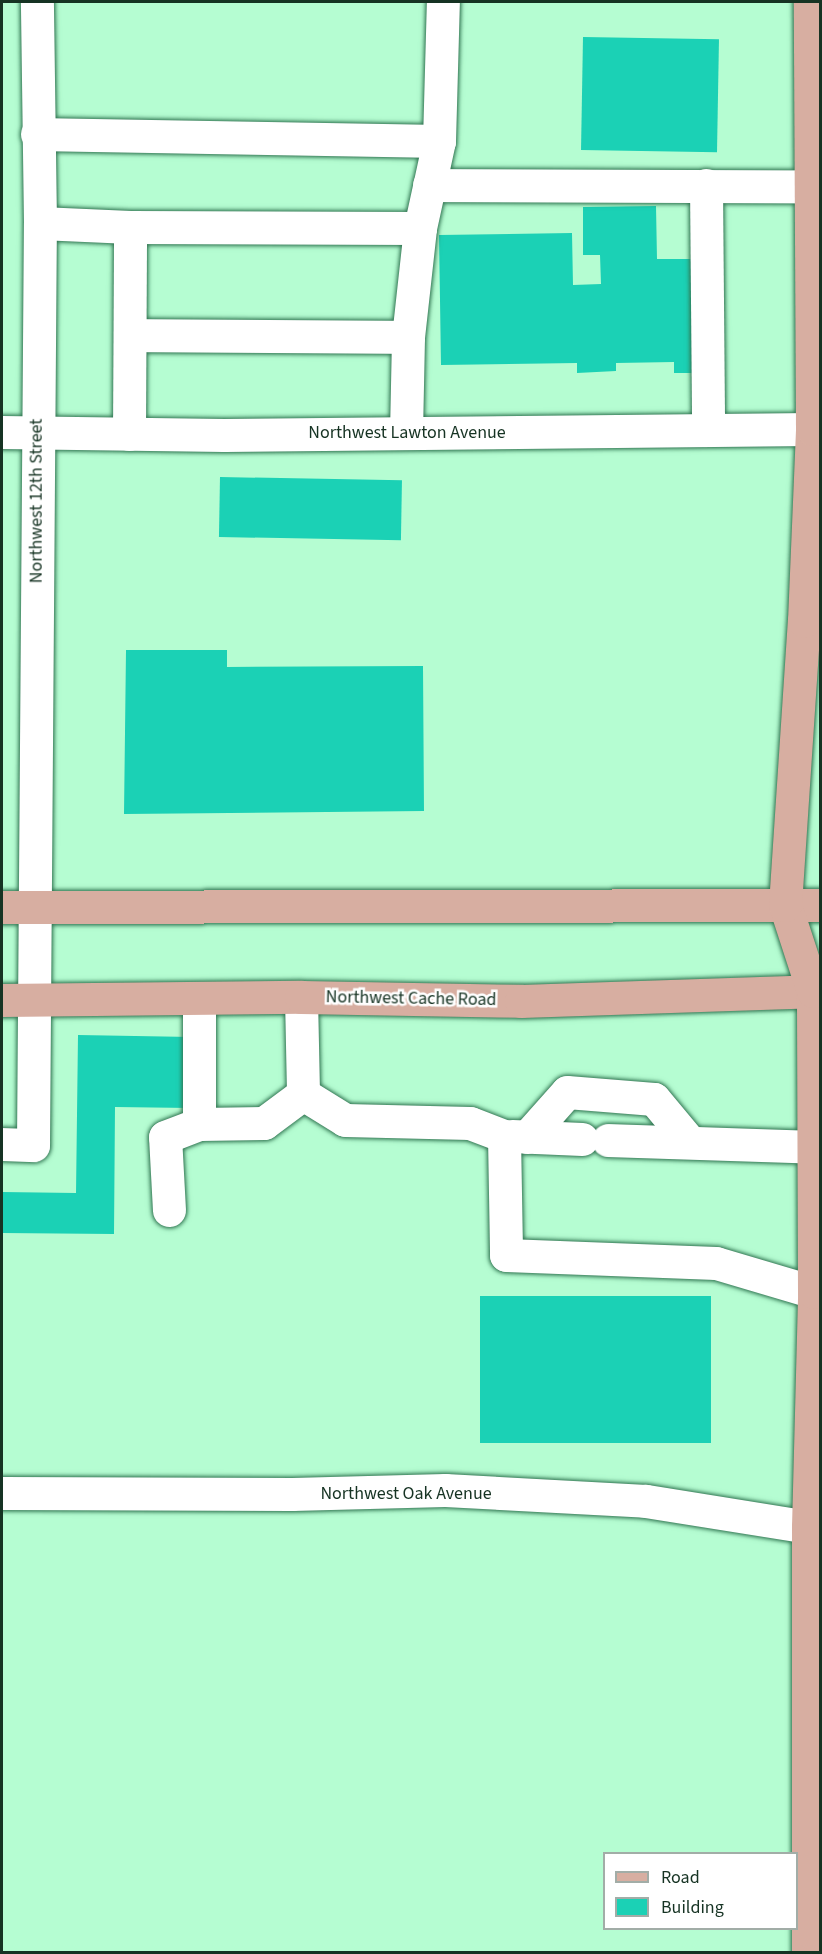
<!DOCTYPE html>
<html>
<head>
<meta charset="utf-8">
<style>
	body { margin:0 }
	#map { position:relative; width:822px; height:1954px; overflow:hidden; background:#b5fdd2; font-family:"Source Sans 3",sans-serif }
	div>[style] { position:absolute }
	.building>* { inset:0; background:#1bd1b5; transform-origin:0 0 }
	.roads { filter:drop-shadow(0 0 2px #317652) drop-shadow(0 0 2px #317652) }
	.minor>* { height:33px; margin:-16.5px; padding:0 16.5px; transform-origin:16.5px; border-radius:16.5px; background:#fff }
	.major>* { height:33px; margin:-16.5px; padding:0 16.5px; transform-origin:16.5px; border-radius:16.5px; background:#d7aea1 }
	span { translate:-50% -50%; white-space:nowrap; text-align:center; line-height:1.15; -webkit-text-stroke:5px #fff; paint-order:stroke }
	.street-label { font-size:18px; color:#163323 }
	.frame { position:absolute; inset:0; border:3px solid #163323; pointer-events:none }
	.legend { position:absolute; left:603px; top:1852px; width:195px; height:78px; box-sizing:border-box; background:#fff; border:2px solid #a2ada7; margin:0; padding:8px 10px; list-style:none; font-size:18px; color:#163323 }
	.legend li { display:flex; align-items:center; gap:12px; height:30px }
	.legend b { width:30px; border:2px solid #a2ada7 }
</style>
</head>
<body>
<div id="map">
	<div class="building">
		<div style="left:583px;top:37px;width:136px;height:113px;rotate:1deg"></div>
		<div style="clip-path:polygon(656px 206px,657px 259px,693px 259px,704px 373px,674px 373px,674px 362px,616px 363px,616px 371px,577px 373px,577px 363px,441px 365px,439px 235px,572px 233px,573px 285px,601px 284px,600px 255px,583px 255px,583px 207px)"></div>
		<div style="left:220px;top:477px;width:182px;height:60px;rotate:1deg"></div>
		<div style="clip-path:polygon(126px 650px,227px 650px,227px 667px,423px 666px,424px 811px,124px 814px)"></div>
		<div style="clip-path:polygon(78px 1035px,192px 1037px,191px 1108px,115px 1107px,114px 1234px,2px 1233px,2px 1192px,76px 1193px)"></div>
		<div style="left:480px;top:1296px;width:231px;height:147px"></div>
	</div>
	<div class="roads">
		<div class="minor">
			<div style="left:37px;top:134px;width:402px;rotate:1deg"></div>
			<div style="left:429px;top:185px;width:381px;rotate:0.2deg"></div>
			<div style="left:706px;top:185px;width:245px;rotate:89.5deg"></div>
			<div style="left:40px;top:223px;width:90px;rotate:2.5deg"></div>
			<div style="left:130px;top:227px;width:290px;rotate:0.2deg"></div>
			<div style="left:130px;top:335px;width:278px;rotate:0.4deg"></div>
			<div style="left:2px;top:432px;width:222px;rotate:0.8deg"></div>
			<div style="left:224px;top:435px;width:588px;rotate:-0.58deg"></div>
			<div style="left:406px;top:433px;width:96px;rotate:-88.8deg"></div>
			<div style="left:408px;top:337px;width:110px;rotate:-83.7deg"></div>
			<div style="left:420px;top:228px;width:89px;rotate:-77.7deg"></div>
			<div style="left:439px;top:141px;width:139px;rotate:-88.4deg"></div>
			<div style="left:129px;top:434px;width:207px;rotate:-89.7deg"></div>
			<div style="left:301px;top:997px;width:97px;rotate:88.8deg"></div>
			<div style="left:303px;top:1094px;width:49px;rotate:31.8deg"></div>
			<div style="left:345px;top:1120px;width:125px;rotate:1.4deg"></div>
			<div style="left:470px;top:1123px;width:36px;rotate:21deg"></div>
			<div style="left:504px;top:1136px;width:119px;rotate:89deg"></div>
			<div style="left:506px;top:1255px;width:210px;rotate:2.2deg"></div>
			<div style="left:716px;top:1263px;width:102px;rotate:16.5deg"></div>
			<div style="left:199px;top:1124px;width:65px;rotate:-0.9deg"></div>
			<div style="left:264px;top:1123px;width:49px;rotate:-36.6deg"></div>
			<div style="left:512px;top:1136px;width:70px;rotate:2.5deg"></div>
			<div style="left:527px;top:1137px;width:60px;rotate:-48.4deg"></div>
			<div style="left:567px;top:1092px;width:87px;rotate:4.6deg"></div>
			<div style="left:654px;top:1099px;width:55px;rotate:50.2deg"></div>
			<div style="left:608px;top:1140px;width:206px;rotate:1.9deg"></div>
			<div style="left:2px;top:1144px;width:31px;rotate:2deg"></div>
			<div style="left:33px;top:1145px;width:922px;rotate:-89.57deg"></div>
			<div style="left:40px;top:223px;width:221px;rotate:-90.8deg"></div>
			<div style="left:169px;top:1210px;width:73px;rotate:-93.1deg"></div>
			<div style="left:165px;top:1137px;width:36px;rotate:-21deg"></div>
			<div style="left:199px;top:1124px;width:126px;rotate:-90deg"></div>
			<div style="left:2px;top:1493px;width:290px;rotate:0.2deg"></div>
			<div style="left:292px;top:1494px;width:153px;rotate:-1.5deg"></div>
			<div style="left:445px;top:1490px;width:201px;rotate:3.1deg"></div>
			<div style="left:646px;top:1501px;width:164px;rotate:9.1deg"></div>
		</div>
		<div class="major">
			<div style="left:2px;top:907px;width:818px;rotate:-0.14deg"></div>
			<div style="left:2px;top:1000px;width:299px;rotate:-0.6deg"></div>
			<div style="left:301px;top:997px;width:220px;rotate:1deg"></div>
			<div style="left:521px;top:1001px;width:299px;rotate:-1.9deg"></div>
			<div style="left:808px;top:1952px;width:425px;rotate:-90deg"></div>
			<div style="left:808px;top:1527px;width:235px;rotate:-88.5deg"></div>
			<div style="left:814px;top:1292px;width:301px;rotate:-90.2deg"></div>
			<div style="left:813px;top:991px;width:90px;rotate:-108deg"></div>
			<div style="left:785px;top:905px;width:285px;rotate:-86.2deg"></div>
			<div style="left:804px;top:621px;width:192px;rotate:-87.6deg"></div>
			<div style="left:812px;top:429px;width:427px;rotate:-90.3deg"></div>
		</div>
	</div>
	<div class="street-label">
		<span style="left:407px;top:433px">Northwest Lawton Avenue</span>
		<span style="left:37px;top:501px;rotate:-90deg">Northwest 12th Street</span>
		<span style="left:411px;top:999px;rotate:1deg">Northwest Cache Road</span>
		<span style="left:406px;top:1494px">Northwest Oak Avenue</span>
	</div>
	<div class="frame"></div>
	<ul class="legend">
	<li><b style="height:8px;background:#d7aea1"></b>Road</li>
	<li><b style="height:16px;background:#1bd1b5"></b>Building</li>
	</ul>
</div>
</body>
</html>
